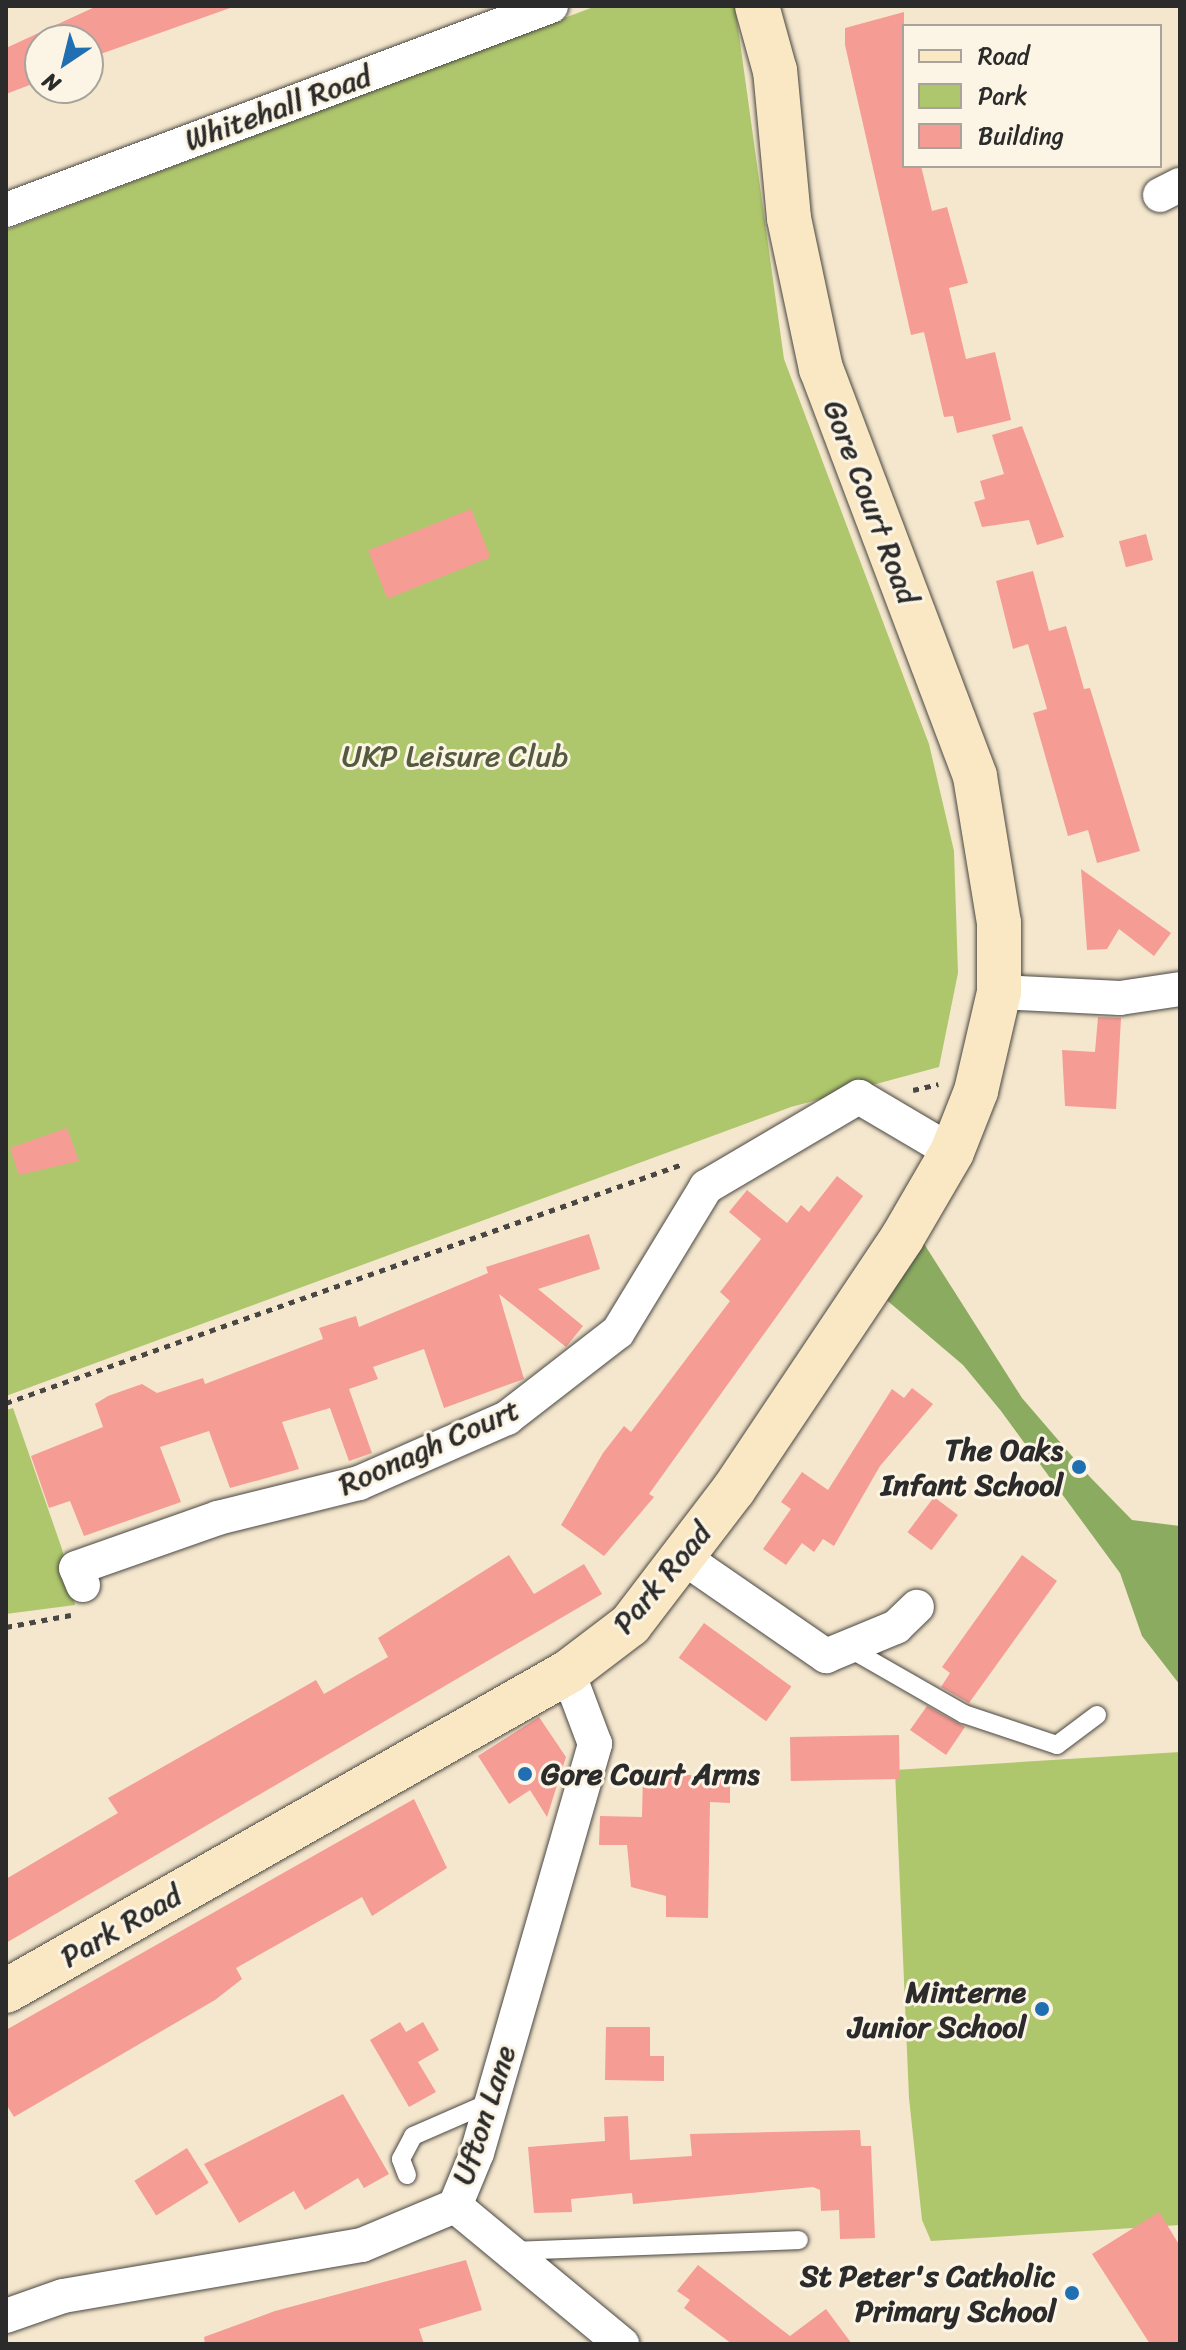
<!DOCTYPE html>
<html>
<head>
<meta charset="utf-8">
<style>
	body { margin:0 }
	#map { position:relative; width:1186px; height:2350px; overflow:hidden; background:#f5e7cd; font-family:Sriracha,sans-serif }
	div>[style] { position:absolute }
	.green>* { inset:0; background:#afc76c }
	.forest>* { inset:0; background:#8bac60 }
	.building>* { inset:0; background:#f59c95; transform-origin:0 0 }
	.path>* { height:5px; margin-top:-2.5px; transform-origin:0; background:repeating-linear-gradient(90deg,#494743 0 6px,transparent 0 12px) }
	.roads { filter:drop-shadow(0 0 2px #494743) drop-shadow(0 0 2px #494743) }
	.lane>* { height:18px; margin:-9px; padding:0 9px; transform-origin:9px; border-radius:9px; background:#fff }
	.street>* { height:34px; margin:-17px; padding:0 17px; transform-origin:17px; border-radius:17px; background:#fff }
	.secondary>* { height:44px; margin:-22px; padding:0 22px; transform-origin:22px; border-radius:22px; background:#fae7c3 }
	.dots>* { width:22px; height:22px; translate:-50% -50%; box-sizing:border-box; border:4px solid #fcf5e5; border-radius:50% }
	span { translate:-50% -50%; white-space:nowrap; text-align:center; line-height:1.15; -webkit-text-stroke:6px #fcf5e5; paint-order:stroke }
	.street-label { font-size:30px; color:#2b2b2b }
	.park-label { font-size:30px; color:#535a3e }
	.poi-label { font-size:30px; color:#2b2b2b; font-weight:700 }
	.right { translate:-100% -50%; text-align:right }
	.left { translate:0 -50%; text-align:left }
	.frame { position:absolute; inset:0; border:8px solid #2b2b2b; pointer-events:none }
	.legend { position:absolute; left:902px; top:24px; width:260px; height:144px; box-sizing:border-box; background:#fcf5e5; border:2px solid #a8a49b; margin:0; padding:10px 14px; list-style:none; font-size:24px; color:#2b2b2b }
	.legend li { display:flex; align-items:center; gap:16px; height:40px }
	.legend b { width:40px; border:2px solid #a8a49b }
	.north { position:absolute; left:24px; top:24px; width:80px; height:80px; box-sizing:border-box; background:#fcf5e5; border:2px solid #a8a49b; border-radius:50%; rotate:215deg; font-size:22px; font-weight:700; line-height:32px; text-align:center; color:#2b2b2b }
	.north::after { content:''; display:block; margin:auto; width:28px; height:36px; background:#1f6fb2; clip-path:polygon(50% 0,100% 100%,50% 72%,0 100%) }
</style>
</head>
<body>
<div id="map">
	<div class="green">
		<div style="clip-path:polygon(596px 6px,735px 6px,784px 359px,929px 744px,954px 851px,958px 973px,939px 1067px,791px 1107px,6px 1396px,6px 230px)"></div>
		<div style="clip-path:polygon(13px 1408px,62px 1549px,75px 1605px,6px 1614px,6px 1410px)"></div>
		<div style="clip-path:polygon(1180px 1752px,1180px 2225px,931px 2241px,922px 2220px,909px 2098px,895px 1770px)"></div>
	</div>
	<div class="forest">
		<div style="clip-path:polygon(921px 1239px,1022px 1398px,1090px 1477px,1132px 1520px,1180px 1526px,1180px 1685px,1142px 1636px,1120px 1573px,1001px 1411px,963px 1365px,883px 1297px)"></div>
	</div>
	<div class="building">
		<div style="clip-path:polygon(97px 6px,230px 6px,230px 8px,95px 56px,88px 40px,40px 40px,40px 81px,6px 94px,6px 48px)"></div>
		<div style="clip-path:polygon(904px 12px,904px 166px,921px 166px,932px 211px,947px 207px,968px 283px,949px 288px,966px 359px,995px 352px,1011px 420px,957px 433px,953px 416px,944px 417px,924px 332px,911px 335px,845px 45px,845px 28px)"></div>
		<div style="clip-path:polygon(1022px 426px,1064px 537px,1037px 545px,1029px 520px,982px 527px,974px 502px,985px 499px,980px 481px,1004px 474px,992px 435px)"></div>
		<div style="left:471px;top:509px;width:52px;height:111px;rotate:68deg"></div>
		<div style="left:1146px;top:534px;width:27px;height:28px;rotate:75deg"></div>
		<div style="clip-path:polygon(1033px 571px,1049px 631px,1066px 626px,1084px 689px,1090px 688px,1140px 851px,1097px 863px,1088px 830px,1068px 836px,1033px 713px,1047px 709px,1028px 644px,1013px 649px,996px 581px)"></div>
		<div style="clip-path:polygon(1081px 869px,1171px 933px,1154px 956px,1119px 929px,1107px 949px,1087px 950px)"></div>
		<div style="clip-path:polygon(1098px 1017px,1121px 1018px,1116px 1109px,1065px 1106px,1062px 1050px,1095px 1052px)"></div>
		<div style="clip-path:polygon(67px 1128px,79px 1161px,19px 1175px,10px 1148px)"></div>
		<div style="clip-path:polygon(837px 1176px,863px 1196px,649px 1494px,654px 1497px,604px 1556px,561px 1525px,603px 1453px,624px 1426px,631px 1432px,730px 1301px,720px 1292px,761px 1239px,729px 1212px,747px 1190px,787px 1223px,801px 1205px,809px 1212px)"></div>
		<div style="clip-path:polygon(589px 1234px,600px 1269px,538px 1289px,583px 1326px,566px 1347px,499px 1294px,524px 1379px,444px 1408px,424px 1349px,373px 1367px,378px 1379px,349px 1389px,372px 1453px,349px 1461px,330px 1408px,282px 1422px,299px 1469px,230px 1488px,209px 1431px,160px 1447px,181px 1502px,84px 1536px,70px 1501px,49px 1508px,31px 1456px,103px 1427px,95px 1404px,108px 1396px,142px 1384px,157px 1393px,203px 1378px,205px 1384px,323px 1339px,319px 1328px,356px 1316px,359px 1327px,488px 1273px,486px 1267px)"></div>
		<div style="clip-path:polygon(912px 1388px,933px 1404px,880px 1466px,834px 1546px,823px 1539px,814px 1552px,802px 1543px,786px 1565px,763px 1549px,791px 1509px,781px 1502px,802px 1472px,828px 1490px,892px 1389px,904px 1398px)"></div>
		<div style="left:934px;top:1497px;width:30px;height:44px;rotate:37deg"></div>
		<div style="clip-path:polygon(509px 1555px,534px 1594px,584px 1564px,602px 1594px,6px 1943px,6px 1879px,118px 1813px,108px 1798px,316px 1680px,324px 1694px,388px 1657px,378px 1638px)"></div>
		<div style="clip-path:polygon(1022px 1555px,1057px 1581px,969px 1703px,941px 1687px,950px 1673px,942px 1667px)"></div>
		<div style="left:704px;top:1623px;width:108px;height:43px;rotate:36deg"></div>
		<div style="clip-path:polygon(927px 1706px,965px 1727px,946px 1755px,910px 1730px)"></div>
		<div style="clip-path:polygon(539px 1717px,566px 1757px,547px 1817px,530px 1790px,509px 1804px,478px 1756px)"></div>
		<div style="left:899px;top:1735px;width:44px;height:109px;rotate:89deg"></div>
		<div style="clip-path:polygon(643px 1773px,730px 1777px,730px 1803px,710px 1802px,708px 1918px,666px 1917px,666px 1896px,631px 1887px,627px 1845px,599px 1845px,600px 1816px,642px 1817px)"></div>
		<div style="clip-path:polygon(414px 1799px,447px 1868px,372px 1916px,362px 1897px,236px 1968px,242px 1979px,215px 2000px,14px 2117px,6px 2104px,6px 2030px)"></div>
		<div style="clip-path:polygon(400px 2022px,406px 2032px,423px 2022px,439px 2050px,418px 2062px,436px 2092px,409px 2107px,370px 2040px)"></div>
		<div style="clip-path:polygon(606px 2027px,650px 2027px,650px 2056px,664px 2056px,664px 2081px,605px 2080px)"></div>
		<div style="clip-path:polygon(343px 2094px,389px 2174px,364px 2188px,358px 2178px,305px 2210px,294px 2191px,239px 2223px,204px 2164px)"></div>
		<div style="clip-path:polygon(628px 2116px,630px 2160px,692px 2156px,690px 2134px,860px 2130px,861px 2146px,871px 2146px,875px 2238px,840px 2239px,839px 2210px,821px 2211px,820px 2190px,813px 2187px,633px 2204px,632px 2193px,571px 2199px,572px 2212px,534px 2213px,528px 2147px,605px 2141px,604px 2117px)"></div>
		<div style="left:187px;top:2148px;width:41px;height:62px;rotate:58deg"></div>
		<div style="clip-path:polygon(1159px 2212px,1180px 2246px,1180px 2344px,1150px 2344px,1092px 2254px)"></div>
		<div style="clip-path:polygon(466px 2260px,482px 2310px,419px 2329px,424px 2344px,205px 2344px,204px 2337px,275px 2311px)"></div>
		<div style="clip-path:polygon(698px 2265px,790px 2336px,826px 2309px,852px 2344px,732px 2344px,684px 2308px,690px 2300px,677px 2291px)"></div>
	</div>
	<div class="path">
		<div style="left:913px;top:1090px;width:26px;rotate:-13deg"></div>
		<div style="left:6px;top:1403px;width:715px;rotate:-19.45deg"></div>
		<div style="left:6px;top:1627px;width:66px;rotate:-10.5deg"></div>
	</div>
	<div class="roads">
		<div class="lane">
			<div style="left:847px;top:1647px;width:135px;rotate:29.8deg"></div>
			<div style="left:964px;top:1714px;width:98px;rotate:18.4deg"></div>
			<div style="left:1057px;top:1745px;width:50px;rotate:-36.9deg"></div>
			<div style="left:407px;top:2175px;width:17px;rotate:-111deg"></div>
			<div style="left:401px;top:2159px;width:26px;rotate:-62deg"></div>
			<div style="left:413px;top:2136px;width:85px;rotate:-23.6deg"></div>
			<div style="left:514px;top:2251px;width:285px;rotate:-2.2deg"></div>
		</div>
		<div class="street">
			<div style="left:1160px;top:195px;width:22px;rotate:-27deg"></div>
			<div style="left:6px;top:210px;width:582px;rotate:-20.52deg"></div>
			<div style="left:999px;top:992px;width:121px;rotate:2.8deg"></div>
			<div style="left:1120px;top:998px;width:61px;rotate:-8.5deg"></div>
			<div style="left:684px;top:1558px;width:173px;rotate:34.6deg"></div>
			<div style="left:826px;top:1656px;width:76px;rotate:-22.5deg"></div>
			<div style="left:896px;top:1627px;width:29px;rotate:-44deg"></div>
			<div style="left:83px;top:1585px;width:18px;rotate:-112deg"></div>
			<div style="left:76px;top:1568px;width:151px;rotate:-19.4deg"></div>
			<div style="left:218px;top:1518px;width:145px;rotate:-13.9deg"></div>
			<div style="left:359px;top:1483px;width:162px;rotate:-23.7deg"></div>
			<div style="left:507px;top:1418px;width:140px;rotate:-37.8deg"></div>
			<div style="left:618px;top:1332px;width:170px;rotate:-58.7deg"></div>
			<div style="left:706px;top:1187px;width:178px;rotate:-30.5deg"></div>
			<div style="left:859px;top:1097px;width:108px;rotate:30.6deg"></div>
			<div style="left:455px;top:2206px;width:217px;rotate:39.6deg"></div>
			<div style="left:6px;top:2316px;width:60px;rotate:-19.3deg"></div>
			<div style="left:63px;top:2296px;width:303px;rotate:-9.7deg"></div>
			<div style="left:362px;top:2245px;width:101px;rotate:-22.8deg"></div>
			<div style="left:455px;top:2206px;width:57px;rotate:-67.5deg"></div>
			<div style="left:477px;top:2153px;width:426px;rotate:-73.9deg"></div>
			<div style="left:595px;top:1744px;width:77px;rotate:-110.6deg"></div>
		</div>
		<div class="secondary">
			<div style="left:6px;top:1991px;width:646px;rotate:-29.58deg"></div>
			<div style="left:568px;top:1672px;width:78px;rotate:-37.2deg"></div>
			<div style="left:630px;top:1625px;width:171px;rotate:-52.6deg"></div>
			<div style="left:734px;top:1489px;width:302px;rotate:-56.2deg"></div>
			<div style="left:902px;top:1238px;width:99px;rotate:-59.8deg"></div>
			<div style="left:952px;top:1152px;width:66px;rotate:-68.5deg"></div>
			<div style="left:976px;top:1091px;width:102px;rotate:-76.9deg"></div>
			<div style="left:999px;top:992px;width:69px;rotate:-90deg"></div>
			<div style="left:999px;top:923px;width:149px;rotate:-99.3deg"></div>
			<div style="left:975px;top:776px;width:435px;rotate:-110.7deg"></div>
			<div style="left:821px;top:369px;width:154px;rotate:-102deg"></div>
			<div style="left:789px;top:218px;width:148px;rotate:-95.4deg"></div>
			<div style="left:775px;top:71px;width:67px;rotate:-105.5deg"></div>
		</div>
	</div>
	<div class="dots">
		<div style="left:1079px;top:1467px;background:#1f6fb2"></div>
		<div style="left:525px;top:1774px;background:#1f6fb2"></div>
		<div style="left:1042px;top:2009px;background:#1f6fb2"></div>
		<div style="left:1072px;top:2293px;background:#1f6fb2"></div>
	</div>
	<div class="street-label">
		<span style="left:278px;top:108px;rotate:-20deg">Whitehall Road</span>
		<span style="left:871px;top:502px;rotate:69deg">Gore Court Road</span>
		<span style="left:429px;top:1447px;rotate:-24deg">Roonagh Court</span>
		<span style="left:662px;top:1578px;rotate:-50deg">Park Road</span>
		<span style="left:121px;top:1926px;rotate:-30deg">Park Road</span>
		<span style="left:484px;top:2115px;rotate:-72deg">Ufton Lane</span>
	</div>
	<div class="park-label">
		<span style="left:455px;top:756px">UKP Leisure Club</span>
	</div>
	<div class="poi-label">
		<span class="right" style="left:1063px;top:1467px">The Oaks<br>Infant School</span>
		<span class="left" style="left:541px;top:1774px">Gore Court Arms</span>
		<span class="right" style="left:1026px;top:2009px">Minterne<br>Junior School</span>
		<span class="right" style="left:1056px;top:2293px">St Peter's Catholic<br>Primary School</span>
	</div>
	<div class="frame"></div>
	<ul class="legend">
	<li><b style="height:10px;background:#fae7c3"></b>Road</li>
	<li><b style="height:22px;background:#afc76c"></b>Park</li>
	<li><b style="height:22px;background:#f59c95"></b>Building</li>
	</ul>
	<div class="north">N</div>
</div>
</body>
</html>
